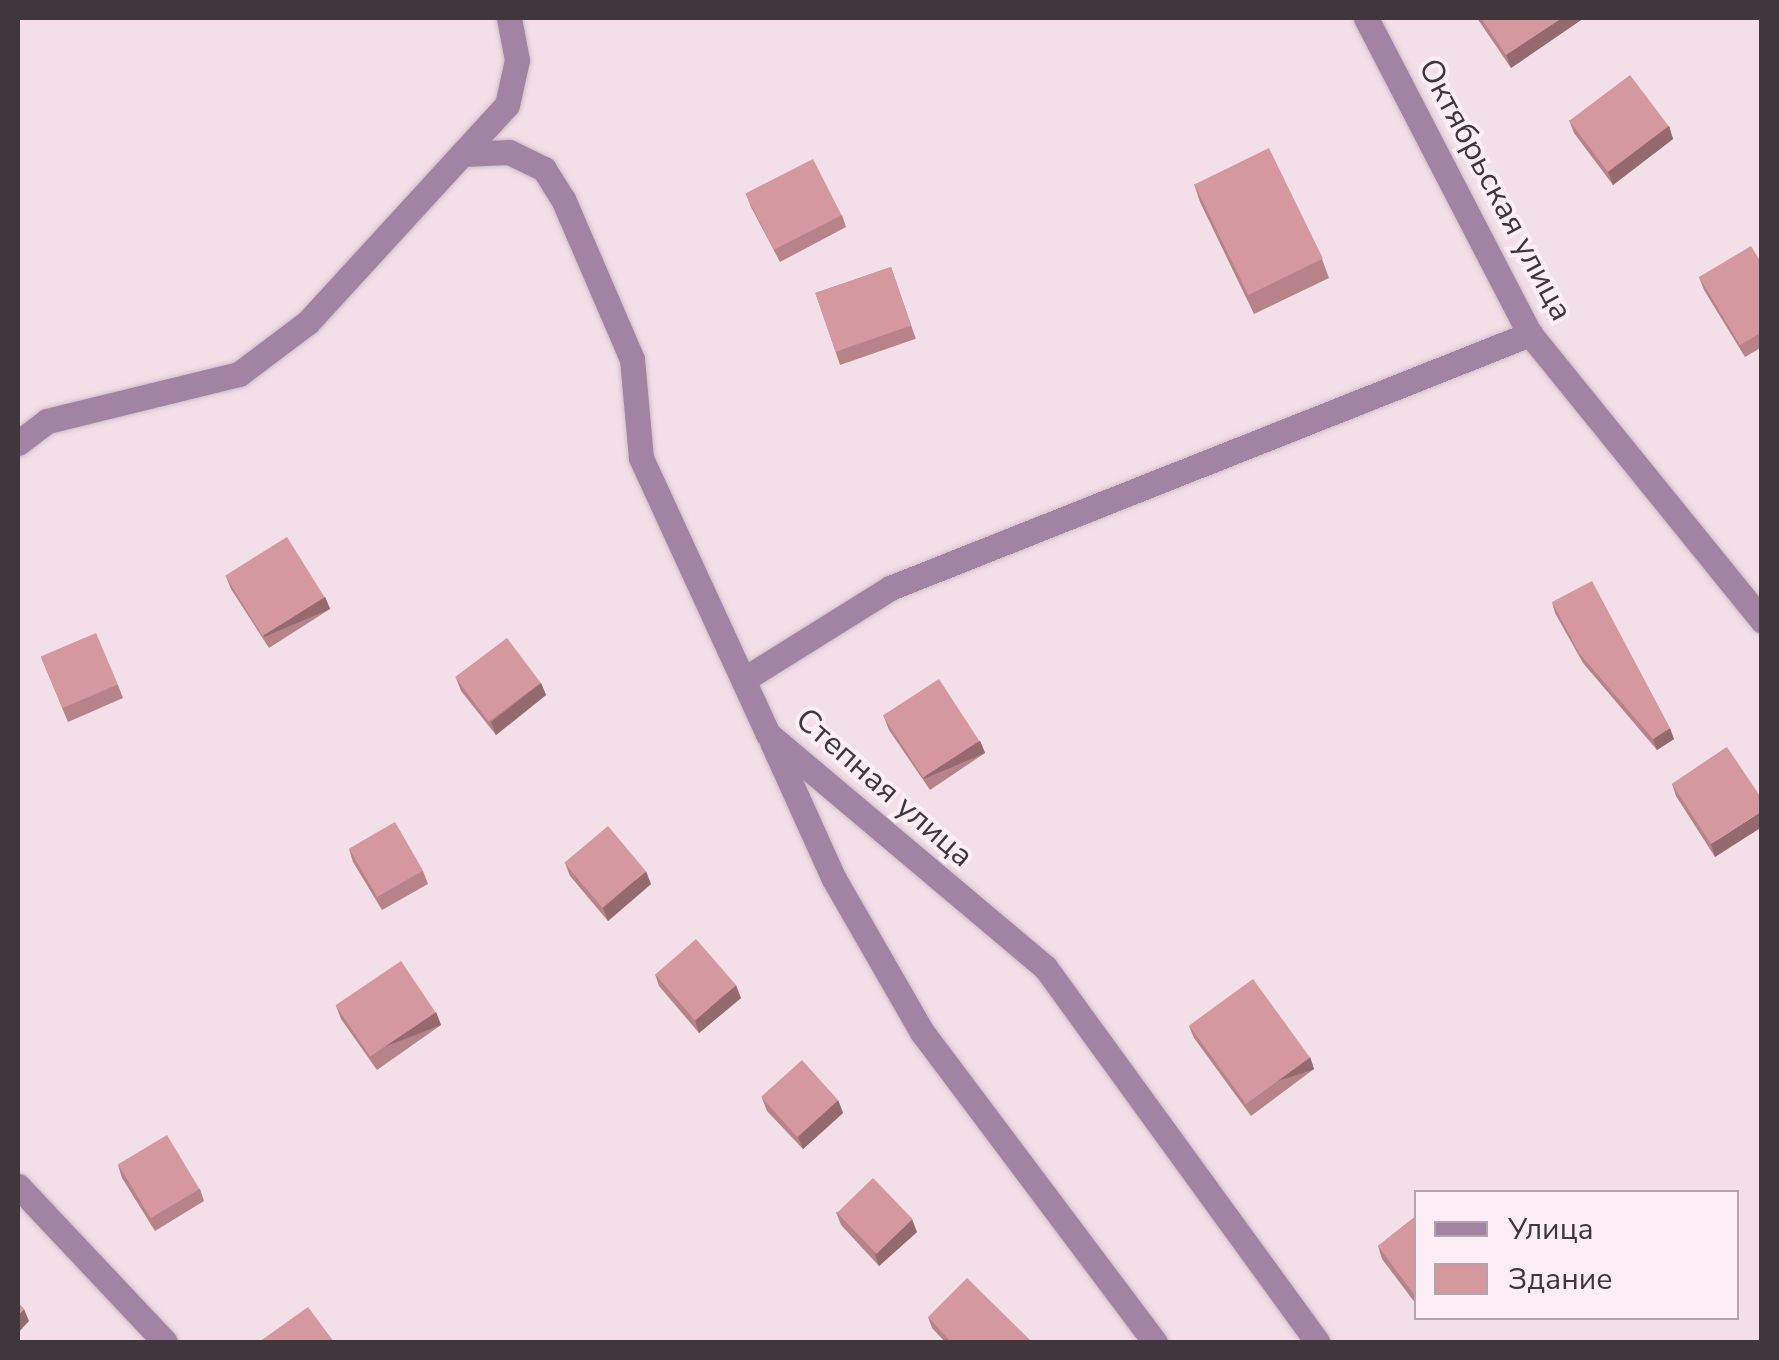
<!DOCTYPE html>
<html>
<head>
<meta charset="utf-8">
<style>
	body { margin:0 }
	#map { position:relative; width:1779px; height:1360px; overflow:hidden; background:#f3dfe8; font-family:"Nunito Sans",sans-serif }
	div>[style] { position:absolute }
	.roads { filter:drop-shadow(0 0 2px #cfbdc5) drop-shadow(0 0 2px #cfbdc5) }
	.minor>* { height:25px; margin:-12.5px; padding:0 12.5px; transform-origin:12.5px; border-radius:12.5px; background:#a283a4 }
	.wall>* { inset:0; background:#b78389; transform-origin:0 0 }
	.shaded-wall>* { inset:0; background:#956a6f; transform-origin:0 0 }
	.building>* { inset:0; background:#d5989f; transform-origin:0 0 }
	span { translate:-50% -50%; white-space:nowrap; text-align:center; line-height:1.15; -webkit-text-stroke:8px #fdeef5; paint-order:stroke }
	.street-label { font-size:32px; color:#3f373b }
	.frame { position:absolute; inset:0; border:20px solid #3f373b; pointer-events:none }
	.legend { position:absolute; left:1414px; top:1190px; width:325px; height:130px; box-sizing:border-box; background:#fdeef5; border:2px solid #b1a5ab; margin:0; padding:12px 18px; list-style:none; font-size:30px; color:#3f373b }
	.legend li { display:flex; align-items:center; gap:20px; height:50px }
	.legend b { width:50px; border:2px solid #b1a5ab }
</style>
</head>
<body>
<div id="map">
	<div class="roads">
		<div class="minor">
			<div style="left:1366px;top:18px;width:356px;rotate:62.6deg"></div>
			<div style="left:1530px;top:334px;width:369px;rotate:51deg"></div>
			<div style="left:462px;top:154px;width:47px;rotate:-2.4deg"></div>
			<div style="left:509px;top:152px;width:39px;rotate:26deg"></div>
			<div style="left:544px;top:169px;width:36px;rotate:58deg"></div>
			<div style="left:563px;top:199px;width:174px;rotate:66.7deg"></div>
			<div style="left:632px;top:359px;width:99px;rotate:84.8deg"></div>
			<div style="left:641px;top:458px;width:304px;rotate:65.3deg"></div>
			<div style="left:768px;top:734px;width:362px;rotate:40.1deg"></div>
			<div style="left:1045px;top:967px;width:463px;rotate:54deg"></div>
			<div style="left:18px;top:443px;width:36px;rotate:-37deg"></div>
			<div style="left:47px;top:421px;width:198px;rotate:-13.8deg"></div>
			<div style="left:239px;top:374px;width:86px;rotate:-37deg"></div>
			<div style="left:308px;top:322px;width:294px;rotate:-47.5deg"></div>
			<div style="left:507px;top:105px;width:46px;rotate:-77.5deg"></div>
			<div style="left:517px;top:60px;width:43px;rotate:-100.8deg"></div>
			<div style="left:746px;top:678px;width:170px;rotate:-32deg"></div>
			<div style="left:890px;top:588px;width:689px;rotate:-21.65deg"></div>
			<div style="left:772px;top:742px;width:150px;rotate:65.7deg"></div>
			<div style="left:834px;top:879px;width:177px;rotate:60.1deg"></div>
			<div style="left:922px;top:1032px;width:388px;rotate:53.1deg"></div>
			<div style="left:18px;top:1186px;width:214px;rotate:46.7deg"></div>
		</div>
	</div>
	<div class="wall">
		<div style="clip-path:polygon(1477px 18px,1580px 18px,1581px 20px,1511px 68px)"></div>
		<div style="clip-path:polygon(1569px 120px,1669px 126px,1673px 139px,1613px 185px,1574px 133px)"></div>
		<div style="clip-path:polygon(1194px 184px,1322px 259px,1329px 278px,1254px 314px,1200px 202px)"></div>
		<div style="clip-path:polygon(746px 194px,842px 215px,846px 227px,780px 262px,751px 207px)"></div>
		<div style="clip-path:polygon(1762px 264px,1762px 347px,1745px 357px,1704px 290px,1699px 277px)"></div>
		<div style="left:891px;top:267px;width:76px;height:80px;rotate:71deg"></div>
		<div style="clip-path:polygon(226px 577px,325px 597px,330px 609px,269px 648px,231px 589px)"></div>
		<div style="clip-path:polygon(1552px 602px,1674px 739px,1657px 750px,1583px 663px,1555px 613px)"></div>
		<div style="clip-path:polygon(41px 657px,118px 685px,123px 698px,68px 722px)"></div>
		<div style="clip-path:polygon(456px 678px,541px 683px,546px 695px,496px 735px,461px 691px)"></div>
		<div style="clip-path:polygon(884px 717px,980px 741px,985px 753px,930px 790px,889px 730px)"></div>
		<div style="clip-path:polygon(1727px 747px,1715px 857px,1676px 796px,1672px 784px)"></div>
		<div style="clip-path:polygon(349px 849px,423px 871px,428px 884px,382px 910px,353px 862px)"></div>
		<div style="clip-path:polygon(565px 863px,651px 884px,608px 921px,570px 876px)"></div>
		<div style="clip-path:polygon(655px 974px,741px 998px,699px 1033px,659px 986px)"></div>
		<div style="clip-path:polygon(336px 1006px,436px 1012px,441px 1025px,377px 1070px,341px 1019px)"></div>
		<div style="clip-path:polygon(1189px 1026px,1310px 1057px,1314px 1069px,1251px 1116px,1194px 1038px)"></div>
		<div style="clip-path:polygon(762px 1098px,838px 1100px,843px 1113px,803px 1149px,767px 1111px)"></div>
		<div style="clip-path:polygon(118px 1165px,200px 1189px,204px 1201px,155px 1231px,122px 1178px)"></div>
		<div style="clip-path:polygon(836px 1212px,917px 1232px,879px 1266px,841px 1225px)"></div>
		<div style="clip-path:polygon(1416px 1216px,1416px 1304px,1382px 1259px,1378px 1246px)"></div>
		<div style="clip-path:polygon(928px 1317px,1032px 1342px,945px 1342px,932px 1328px)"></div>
	</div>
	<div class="shaded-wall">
		<div style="clip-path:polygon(1562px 18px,1580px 18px,1581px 20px,1511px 68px,1506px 55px)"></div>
		<div style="clip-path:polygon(1669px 126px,1673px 139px,1613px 185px,1608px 172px)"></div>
		<div style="left:325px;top:597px;width:13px;height:72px;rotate:67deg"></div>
		<div style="clip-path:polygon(541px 683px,546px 695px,496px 735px,491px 722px)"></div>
		<div style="clip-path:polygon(1670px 728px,1674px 739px,1657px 750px,1653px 739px)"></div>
		<div style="left:980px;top:741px;width:13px;height:66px;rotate:67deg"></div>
		<div style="clip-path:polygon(1762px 811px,1762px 827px,1715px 857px,1711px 844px)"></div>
		<div style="clip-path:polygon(646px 871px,651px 884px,608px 921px,603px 908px)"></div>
		<div style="clip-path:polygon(736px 985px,741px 998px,699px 1033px,695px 1020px)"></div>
		<div style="left:436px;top:1012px;width:14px;height:78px;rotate:69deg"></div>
		<div style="left:1310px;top:1057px;width:13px;height:79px;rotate:72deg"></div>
		<div style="clip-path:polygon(838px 1100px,843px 1113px,803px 1149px,798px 1137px)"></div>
		<div style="clip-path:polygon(912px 1219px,917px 1232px,879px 1266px,875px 1254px)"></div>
		<div style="clip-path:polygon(24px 1309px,29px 1321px,18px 1333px,18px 1315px)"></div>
	</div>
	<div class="building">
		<div style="clip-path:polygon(1481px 18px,1562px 18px,1506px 55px)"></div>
		<div style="left:1630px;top:75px;width:64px;height:76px;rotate:53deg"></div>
		<div style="left:1269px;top:148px;width:123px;height:83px;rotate:64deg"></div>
		<div style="left:813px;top:159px;width:63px;height:76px;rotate:63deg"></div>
		<div style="clip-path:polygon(1751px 246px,1762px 264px,1762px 332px,1740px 345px,1699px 277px)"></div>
		<div style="left:891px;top:267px;width:62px;height:80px;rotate:71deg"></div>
		<div style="left:287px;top:537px;width:71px;height:73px;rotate:58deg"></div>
		<div style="clip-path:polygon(1592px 581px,1670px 728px,1653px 739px,1579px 653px,1552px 602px)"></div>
		<div style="left:96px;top:633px;width:56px;height:60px;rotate:67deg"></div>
		<div style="left:507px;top:638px;width:56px;height:65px;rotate:53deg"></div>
		<div style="left:939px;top:679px;width:74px;height:67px;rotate:57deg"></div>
		<div style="clip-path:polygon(1727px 747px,1762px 799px,1762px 811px,1711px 844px,1672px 784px)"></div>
		<div style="left:395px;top:822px;width:56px;height:53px;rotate:60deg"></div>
		<div style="left:608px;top:826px;width:59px;height:57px;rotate:50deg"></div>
		<div style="left:696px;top:939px;width:61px;height:54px;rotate:49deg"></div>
		<div style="left:401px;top:961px;width:62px;height:79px;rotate:56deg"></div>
		<div style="left:1253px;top:979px;width:97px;height:79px;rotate:54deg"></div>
		<div style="left:802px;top:1060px;width:54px;height:55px;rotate:48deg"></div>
		<div style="left:167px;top:1135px;width:63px;height:57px;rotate:59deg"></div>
		<div style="left:873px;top:1178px;width:57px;height:50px;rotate:46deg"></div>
		<div style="clip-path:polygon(1416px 1216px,1416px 1297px,1378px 1246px)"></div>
		<div style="clip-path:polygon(967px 1278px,1032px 1342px,951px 1342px,928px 1317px)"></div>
		<div style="clip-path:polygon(18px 1302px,24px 1309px,18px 1315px)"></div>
		<div style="clip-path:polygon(308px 1307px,334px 1342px,259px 1342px)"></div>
	</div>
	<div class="street-label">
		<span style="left:1495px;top:190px;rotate:62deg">Октябрьская улица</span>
		<span style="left:884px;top:788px;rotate:41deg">Степная улица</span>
	</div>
	<div class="frame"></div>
	<ul class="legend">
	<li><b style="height:12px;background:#a283a4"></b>Улица</li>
	<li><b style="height:28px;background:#d5989f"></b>Здание</li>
	</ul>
</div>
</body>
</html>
